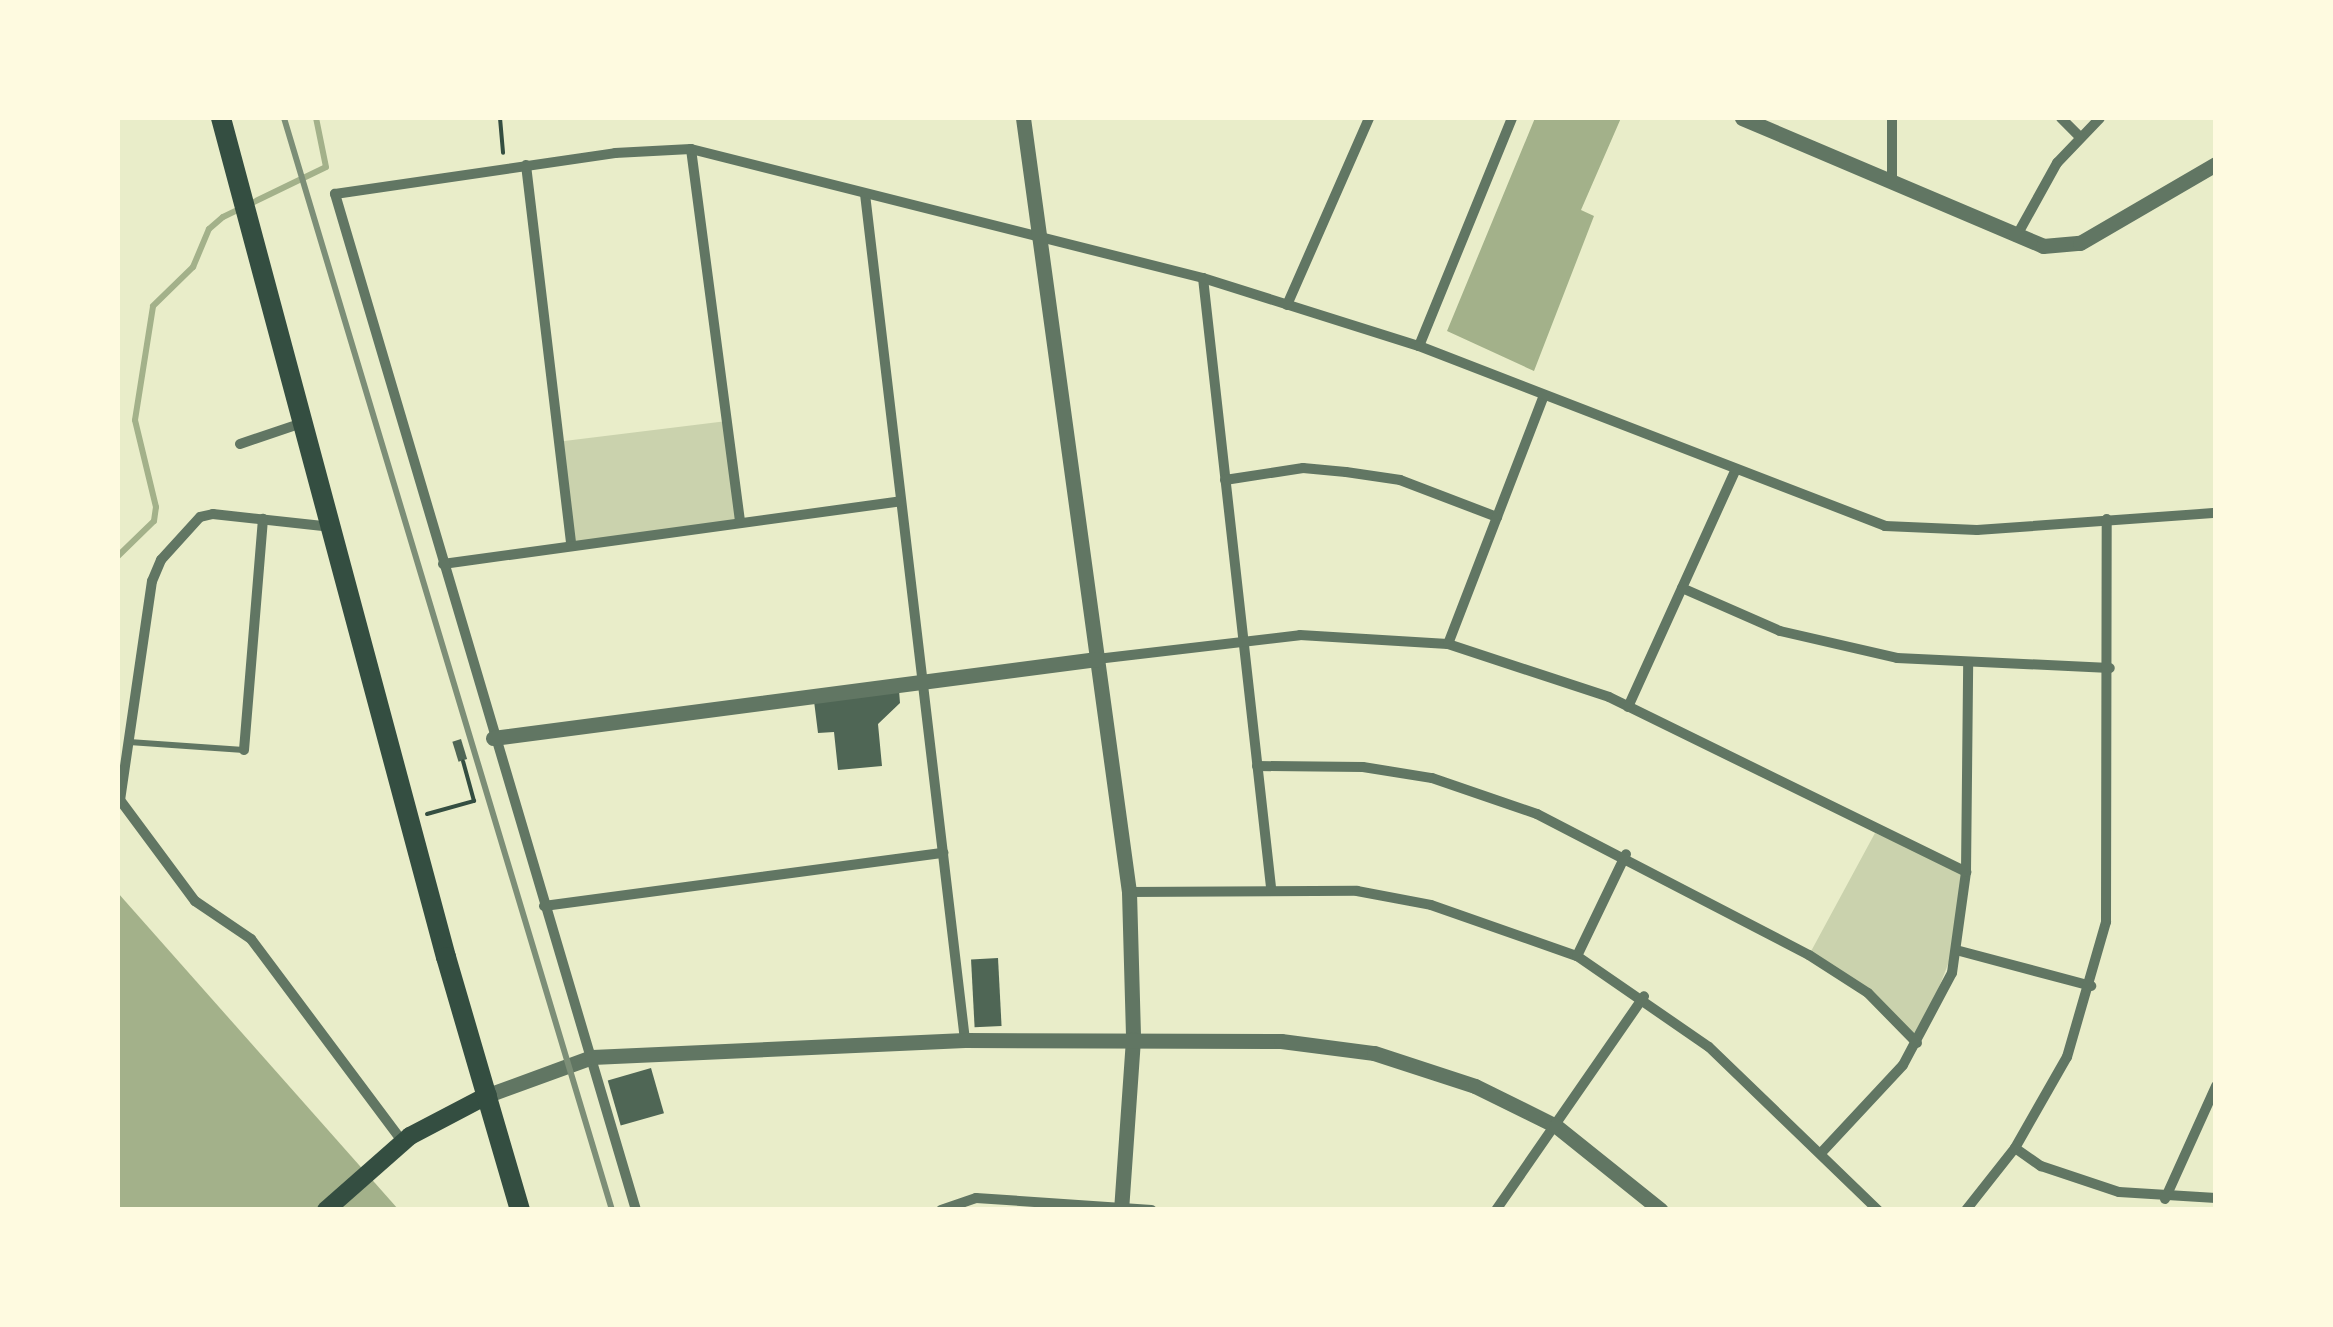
<!DOCTYPE html>
<html>
<head>
<meta charset="utf-8">
<style>
	body { margin:0 }
	#map { position:relative; width:2333px; height:1327px; overflow:hidden; background:#e9edc9; font-family:"Source Serif 4",serif }
	div>[style] { position:absolute }
	.green>* { inset:0; background:#cad2ad; transform-origin:0 0 }
	.water>* { inset:0; background:#a3b18a }
	.stream>* { height:6px; margin:-3px; padding:0 3px; transform-origin:3px; border-radius:3px; background:#a3b18a }
	.building>* { inset:0; background:#4f6655; transform-origin:0 0 }
	.path>* { height:4px; margin:-2px; padding:0 2px; transform-origin:2px; border-radius:2px; background:#344e41 }
	.service>* { height:6px; margin:-3px; padding:0 3px; transform-origin:3px; border-radius:3px; background:#617663 }
	.minor>* { height:10px; margin:-5px; padding:0 5px; transform-origin:5px; border-radius:5px; background:#617663 }
	.tertiary>* { height:15px; margin:-7.5px; padding:0 7.5px; transform-origin:7.5px; border-radius:7.5px; background:#617663 }
	.secondary>* { height:18px; margin:-9px; padding:0 9px; transform-origin:9px; border-radius:9px; background:#344e41 }
	.trunk>* { height:20px; margin:-10px; padding:0 10px; transform-origin:10px; border-radius:10px; background:#344e41 }
	.rail>* { height:6px; margin:-3px; padding:0 3px; transform-origin:3px; border-radius:3px; background:#7c8e77 }
	span { translate:-50% -50%; white-space:nowrap; text-align:center; line-height:1.15; -webkit-text-stroke:8px #fefae0; paint-order:stroke }
	.frame { position:absolute; inset:0; border:120px solid #fefae0; pointer-events:none }
</style>
</head>
<body>
<div id="map">
	<div class="green">
		<div style="left:727px;top:421px;width:103px;height:170px;rotate:83deg"></div>
		<div style="clip-path:polygon(1875px 833px,1966px 872px,1958px 939px,1917px 1043px,1868px 993px,1809px 955px)"></div>
	</div>
	<div class="water">
		<div style="clip-path:polygon(1535px 118px,1621px 118px,1581px 210px,1594px 216px,1534px 371px,1447px 331px)"></div>
		<div style="clip-path:polygon(118px 893px,398px 1209px,118px 1209px)"></div>
	</div>
	<div class="stream">
		<div style="left:118px;top:556px;width:50px;rotate:-44.2deg"></div>
		<div style="left:154px;top:521px;width:14px;rotate:-82deg"></div>
		<div style="left:156px;top:507px;width:89px;rotate:-103.6deg"></div>
		<div style="left:135px;top:420px;width:115px;rotate:-81deg"></div>
		<div style="left:153px;top:306px;width:56px;rotate:-44.3deg"></div>
		<div style="left:193px;top:267px;width:41px;rotate:-67.2deg"></div>
		<div style="left:209px;top:229px;width:18px;rotate:-41deg"></div>
		<div style="left:223px;top:217px;width:114px;rotate:-25.9deg"></div>
		<div style="left:326px;top:167px;width:50px;rotate:-101.5deg"></div>
	</div>
	<div class="building">
		<div style="clip-path:polygon(899px 690px,900px 703px,878px 724px,882px 766px,838px 770px,834px 732px,818px 733px,814px 701px)"></div>
		<div style="left:461px;top:739px;width:21px;height:9px;rotate:73deg"></div>
		<div style="left:998px;top:958px;width:68px;height:27px;rotate:87deg"></div>
		<div style="left:651px;top:1068px;width:47px;height:45px;rotate:74deg"></div>
	</div>
	<div class="path">
		<div style="left:500px;top:118px;width:35px;rotate:85deg"></div>
		<div style="left:427px;top:814px;width:49px;rotate:-15.5deg"></div>
		<div style="left:474px;top:801px;width:41px;rotate:-105.4deg"></div>
	</div>
	<div class="service">
		<div style="left:129px;top:742px;width:115px;rotate:4deg"></div>
	</div>
	<div class="minor">
		<div style="left:2061px;top:118px;width:27px;rotate:45deg"></div>
		<div style="left:691px;top:149px;width:377px;rotate:82.5deg"></div>
		<div style="left:526px;top:165px;width:380px;rotate:83.2deg"></div>
		<div style="left:1892px;top:183px;width:65px;rotate:-90deg"></div>
		<div style="left:865px;top:194px;width:852px;rotate:83.26deg"></div>
		<div style="left:2016px;top:237px;width:85px;rotate:-61deg"></div>
		<div style="left:2057px;top:163px;width:62px;rotate:-46.3deg"></div>
		<div style="left:1203px;top:278px;width:613px;rotate:83.63deg"></div>
		<div style="left:1287px;top:305px;width:204px;rotate:-66.3deg"></div>
		<div style="left:1419px;top:346px;width:246px;rotate:-67.8deg"></div>
		<div style="left:240px;top:444px;width:69px;rotate:-18.7deg"></div>
		<div style="left:1225px;top:480px;width:79px;rotate:-8.7deg"></div>
		<div style="left:1303px;top:468px;width:43px;rotate:5.3deg"></div>
		<div style="left:1346px;top:472px;width:55px;rotate:8.4deg"></div>
		<div style="left:1400px;top:480px;width:104px;rotate:20.9deg"></div>
		<div style="left:332px;top:527px;width:120px;rotate:-173.8deg"></div>
		<div style="left:213px;top:514px;width:13px;rotate:167deg"></div>
		<div style="left:200px;top:517px;width:58px;rotate:132.2deg"></div>
		<div style="left:161px;top:560px;width:23px;rotate:113deg"></div>
		<div style="left:152px;top:581px;width:221px;rotate:98.3deg"></div>
		<div style="left:120px;top:800px;width:126px;rotate:53.4deg"></div>
		<div style="left:195px;top:901px;width:68px;rotate:34.2deg"></div>
		<div style="left:251px;top:939px;width:254px;rotate:53.2deg"></div>
		<div style="left:443px;top:564px;width:462px;rotate:-7.8deg"></div>
		<div style="left:1682px;top:588px;width:107px;rotate:23.7deg"></div>
		<div style="left:1780px;top:631px;width:120px;rotate:13deg"></div>
		<div style="left:1897px;top:658px;width:213px;rotate:2.7deg"></div>
		<div style="left:1448px;top:644px;width:267px;rotate:-68.9deg"></div>
		<div style="left:1097px;top:659px;width:204px;rotate:-6.7deg"></div>
		<div style="left:1300px;top:635px;width:148px;rotate:3.5deg"></div>
		<div style="left:1448px;top:644px;width:169px;rotate:18.2deg"></div>
		<div style="left:1609px;top:697px;width:398px;rotate:26.1deg"></div>
		<div style="left:1628px;top:707px;width:259px;rotate:-65.6deg"></div>
		<div style="left:244px;top:750px;width:232px;rotate:-85.3deg"></div>
		<div style="left:1257px;top:766px;width:106px;rotate:0.5deg"></div>
		<div style="left:1363px;top:767px;width:70px;rotate:9.1deg"></div>
		<div style="left:1432px;top:778px;width:111px;rotate:18.9deg"></div>
		<div style="left:1537px;top:814px;width:306px;rotate:27.4deg"></div>
		<div style="left:1809px;top:955px;width:70px;rotate:32.8deg"></div>
		<div style="left:1868px;top:993px;width:70px;rotate:45.6deg"></div>
		<div style="left:1129px;top:892px;width:228px;rotate:-0.3deg"></div>
		<div style="left:1357px;top:891px;width:75px;rotate:10.7deg"></div>
		<div style="left:1431px;top:905px;width:155px;rotate:19.3deg"></div>
		<div style="left:1577px;top:956px;width:160px;rotate:34.6deg"></div>
		<div style="left:1709px;top:1047px;width:235px;rotate:44deg"></div>
		<div style="left:544px;top:906px;width:403px;rotate:-7.6deg"></div>
		<div style="left:1956px;top:950px;width:140px;rotate:14.9deg"></div>
		<div style="left:1577px;top:956px;width:113px;rotate:-64.3deg"></div>
		<div style="left:2015px;top:1148px;width:32px;rotate:35deg"></div>
		<div style="left:2041px;top:1166px;width:82px;rotate:18.4deg"></div>
		<div style="left:2119px;top:1192px;width:97px;rotate:3.5deg"></div>
		<div style="left:1821px;top:1153px;width:120px;rotate:-47deg"></div>
		<div style="left:1903px;top:1065px;width:104px;rotate:-62deg"></div>
		<div style="left:1952px;top:973px;width:102px;rotate:-82.1deg"></div>
		<div style="left:1966px;top:872px;width:207px;rotate:-89.4deg"></div>
		<div style="left:2165px;top:1199px;width:124px;rotate:-65.7deg"></div>
		<div style="left:636px;top:1210px;width:1060px;rotate:-106.5deg"></div>
		<div style="left:335px;top:194px;width:283px;rotate:-8.3deg"></div>
		<div style="left:615px;top:153px;width:76px;rotate:-3deg"></div>
		<div style="left:691px;top:149px;width:528px;rotate:14.14deg"></div>
		<div style="left:1203px;top:278px;width:226px;rotate:17.5deg"></div>
		<div style="left:1419px;top:346px;width:500px;rotate:21.1deg"></div>
		<div style="left:1885px;top:526px;width:92px;rotate:2.5deg"></div>
		<div style="left:1977px;top:530px;width:240px;rotate:-4.1deg"></div>
		<div style="left:941px;top:1210px;width:37px;rotate:-19deg"></div>
		<div style="left:976px;top:1198px;width:176px;rotate:3.9deg"></div>
		<div style="left:1496px;top:1210px;width:260px;rotate:-55.3deg"></div>
		<div style="left:1966px;top:1210px;width:79px;rotate:-51.7deg"></div>
		<div style="left:2015px;top:1148px;width:105px;rotate:-60.3deg"></div>
		<div style="left:2067px;top:1057px;width:141px;rotate:-73.9deg"></div>
		<div style="left:2106px;top:922px;width:403px;rotate:-89.9deg"></div>
	</div>
	<div class="tertiary">
		<div style="left:1023px;top:118px;width:781px;rotate:82.2deg"></div>
		<div style="left:1129px;top:892px;width:147px;rotate:88.4deg"></div>
		<div style="left:1133px;top:1039px;width:171px;rotate:94deg"></div>
		<div style="left:1742px;top:118px;width:327px;rotate:23deg"></div>
		<div style="left:2043px;top:246px;width:37px;rotate:-5deg"></div>
		<div style="left:2080px;top:243px;width:157px;rotate:-30.2deg"></div>
		<div style="left:493px;top:738px;width:609px;rotate:-7.45deg"></div>
		<div style="left:488px;top:1095px;width:111px;rotate:-20.1deg"></div>
		<div style="left:592px;top:1057px;width:373px;rotate:-2.6deg"></div>
		<div style="left:965px;top:1040px;width:316px;rotate:0.2deg"></div>
		<div style="left:1281px;top:1041px;width:94px;rotate:7.4deg"></div>
		<div style="left:1374px;top:1053px;width:106px;rotate:18.1deg"></div>
		<div style="left:1475px;top:1086px;width:90px;rotate:26.3deg"></div>
		<div style="left:1556px;top:1126px;width:134px;rotate:38.7deg"></div>
	</div>
	<div class="secondary">
		<div style="left:326px;top:1210px;width:112px;rotate:-41.4deg"></div>
		<div style="left:410px;top:1136px;width:88px;rotate:-27.7deg"></div>
	</div>
	<div class="trunk">
		<div style="left:221px;top:118px;width:869px;rotate:74.99deg"></div>
		<div style="left:446px;top:957px;width:264px;rotate:73.7deg"></div>
	</div>
	<div class="rail">
		<div style="left:284px;top:118px;width:1140px;rotate:73.28deg"></div>
	</div>
	<div class="frame"></div>
</div>
</body>
</html>
